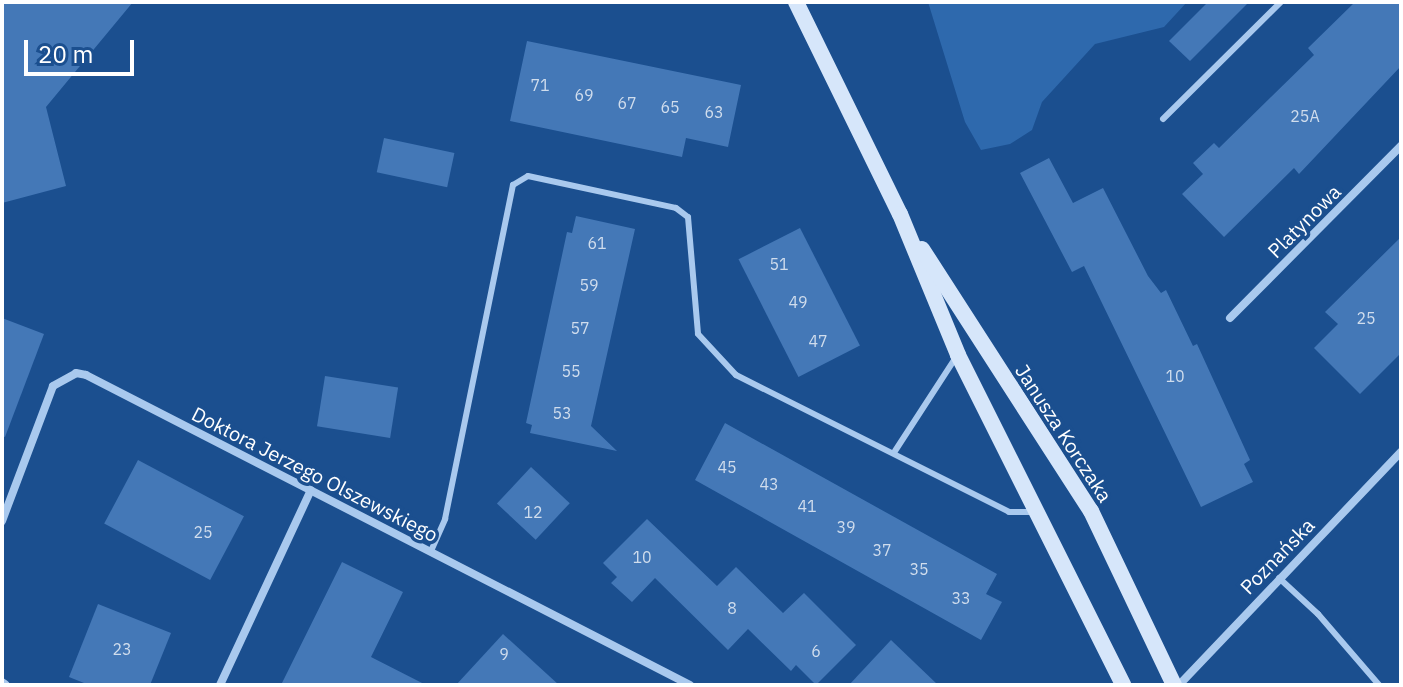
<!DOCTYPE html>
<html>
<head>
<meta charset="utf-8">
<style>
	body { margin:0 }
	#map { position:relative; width:1403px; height:687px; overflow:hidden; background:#1b4f8f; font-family:"IBM Plex Sans",sans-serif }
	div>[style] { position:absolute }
	.green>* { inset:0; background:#2e69ad }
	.building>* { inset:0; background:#4478b7; transform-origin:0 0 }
	.lane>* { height:6px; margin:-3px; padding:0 3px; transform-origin:3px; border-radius:3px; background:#a9c9ee }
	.street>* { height:8px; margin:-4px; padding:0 4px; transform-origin:4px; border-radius:4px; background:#a9c9ee }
	.secondary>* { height:16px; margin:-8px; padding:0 8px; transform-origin:8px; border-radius:8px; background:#d6e6fa }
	span { translate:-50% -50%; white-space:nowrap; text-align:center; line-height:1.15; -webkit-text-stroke:7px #1b4f8f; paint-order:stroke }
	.number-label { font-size:16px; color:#d0dded }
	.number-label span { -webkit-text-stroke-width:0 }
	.street-label { font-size:20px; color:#fff }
	.frame { position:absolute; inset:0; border:4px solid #fff; pointer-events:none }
	.scale { position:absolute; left:24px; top:40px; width:110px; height:36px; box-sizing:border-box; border:4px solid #fff; border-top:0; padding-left:10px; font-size:24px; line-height:28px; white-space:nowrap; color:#fff; -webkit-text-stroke:6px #1b4f8f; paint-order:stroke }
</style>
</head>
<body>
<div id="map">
	<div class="green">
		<div style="clip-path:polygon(928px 2px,1187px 2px,1164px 27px,1095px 44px,1042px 102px,1032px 130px,1010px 144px,981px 150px,965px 122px)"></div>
	</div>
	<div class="building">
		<div style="clip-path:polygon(2px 2px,133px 2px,46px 107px,66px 186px,2px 203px)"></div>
		<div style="clip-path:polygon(1208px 2px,1249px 2px,1190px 61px,1169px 41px)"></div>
		<div style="clip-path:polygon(1355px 2px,1401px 2px,1401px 66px,1299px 174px,1294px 168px,1224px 237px,1182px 194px,1203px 174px,1193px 163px,1214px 143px,1219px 148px,1314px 55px,1308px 48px)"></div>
		<div style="clip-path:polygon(527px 41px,741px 85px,728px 147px,686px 138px,682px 157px,510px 121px)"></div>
		<div style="left:384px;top:138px;width:72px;height:35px;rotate:12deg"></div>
		<div style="clip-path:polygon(1049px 158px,1073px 203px,1103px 188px,1148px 276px,1161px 293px,1166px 290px,1193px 346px,1197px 344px,1250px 460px,1244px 464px,1253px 482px,1201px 507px,1084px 266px,1072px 272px,1020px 173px)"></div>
		<div style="clip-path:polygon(576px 216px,635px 229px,591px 426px,617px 451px,530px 433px,532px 425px,526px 423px,567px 232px,572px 233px)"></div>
		<div style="left:800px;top:228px;width:132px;height:69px;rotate:63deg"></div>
		<div style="clip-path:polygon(1401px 237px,1401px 353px,1360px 394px,1314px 348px,1338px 324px,1325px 312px)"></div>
		<div style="clip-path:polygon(2px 318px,44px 334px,5px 437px,2px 436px)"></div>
		<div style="left:325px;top:376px;width:74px;height:51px;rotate:9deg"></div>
		<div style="clip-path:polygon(725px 423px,997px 574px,986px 594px,1002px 602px,981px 640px,695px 480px)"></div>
		<div style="left:138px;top:460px;width:120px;height:72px;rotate:28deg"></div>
		<div style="left:531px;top:467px;width:53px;height:50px;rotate:43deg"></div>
		<div style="clip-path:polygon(647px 519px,717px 586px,736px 567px,783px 613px,804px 593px,856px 645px,816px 685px,796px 665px,791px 671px,748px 629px,728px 650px,655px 578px,632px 602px,611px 583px,617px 577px,603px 563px)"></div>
		<div style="clip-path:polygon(342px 562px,403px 592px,371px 657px,426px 685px,281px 685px)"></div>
		<div style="clip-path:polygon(98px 604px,171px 633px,150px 685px,89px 685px,69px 677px)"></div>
		<div style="clip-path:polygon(503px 634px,559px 685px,456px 685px)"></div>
		<div style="clip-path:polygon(891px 640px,938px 685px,849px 685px)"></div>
	</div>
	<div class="lane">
		<div style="left:1163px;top:119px;width:166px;rotate:-44.8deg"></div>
		<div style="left:895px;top:451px;width:112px;rotate:-57deg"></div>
		<div style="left:431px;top:551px;width:35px;rotate:-66deg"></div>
		<div style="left:445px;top:519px;width:341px;rotate:-78.5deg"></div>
		<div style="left:513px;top:185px;width:17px;rotate:-31deg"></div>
		<div style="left:528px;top:176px;width:151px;rotate:12.2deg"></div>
		<div style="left:676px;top:208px;width:15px;rotate:37deg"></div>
		<div style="left:688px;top:217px;width:117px;rotate:85.1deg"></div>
		<div style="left:698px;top:334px;width:56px;rotate:47.2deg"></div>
		<div style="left:736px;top:375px;width:305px;rotate:26.6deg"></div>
		<div style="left:1009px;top:512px;width:24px"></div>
		<div style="left:1279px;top:578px;width:53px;rotate:42.7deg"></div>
		<div style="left:1318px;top:614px;width:94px;rotate:49.3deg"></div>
	</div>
	<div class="street">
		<div style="left:1230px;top:318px;width:243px;rotate:-45.2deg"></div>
		<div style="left:2px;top:521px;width:144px;rotate:-69.3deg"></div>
		<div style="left:53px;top:386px;width:26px;rotate:-29deg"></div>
		<div style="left:76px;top:373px;width:10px;rotate:11deg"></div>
		<div style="left:86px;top:375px;width:679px;rotate:27.17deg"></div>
		<div style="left:2px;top:682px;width:4px;rotate:34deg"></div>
		<div style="left:220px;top:685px;width:215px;rotate:-65deg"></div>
		<div style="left:1179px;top:685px;width:322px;rotate:-46.4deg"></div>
	</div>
	<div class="secondary">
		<div style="left:796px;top:2px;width:236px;rotate:63.9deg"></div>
		<div style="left:900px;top:214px;width:152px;rotate:67.6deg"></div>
		<div style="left:958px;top:355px;width:369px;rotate:63.4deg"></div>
		<div style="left:922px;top:249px;width:312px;rotate:57.2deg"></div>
		<div style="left:1091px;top:511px;width:193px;rotate:64.5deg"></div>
	</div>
	<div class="number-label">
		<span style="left:540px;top:85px">71</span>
		<span style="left:584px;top:95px">69</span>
		<span style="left:627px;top:103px">67</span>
		<span style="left:670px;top:107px">65</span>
		<span style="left:714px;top:112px">63</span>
		<span style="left:1305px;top:116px">25A</span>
		<span style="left:597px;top:243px">61</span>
		<span style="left:779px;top:264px">51</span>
		<span style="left:589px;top:285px">59</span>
		<span style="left:798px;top:302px">49</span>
		<span style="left:1366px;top:318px">25</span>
		<span style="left:580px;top:328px">57</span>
		<span style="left:818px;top:341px">47</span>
		<span style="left:571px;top:371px">55</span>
		<span style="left:1175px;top:376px">10</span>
		<span style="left:562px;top:413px">53</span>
		<span style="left:727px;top:467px">45</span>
		<span style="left:769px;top:484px">43</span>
		<span style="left:807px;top:506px">41</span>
		<span style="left:533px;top:512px">12</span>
		<span style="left:846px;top:527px">39</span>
		<span style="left:203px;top:532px">25</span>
		<span style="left:882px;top:550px">37</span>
		<span style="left:642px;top:557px">10</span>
		<span style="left:919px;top:569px">35</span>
		<span style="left:961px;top:598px">33</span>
		<span style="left:732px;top:608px">8</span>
		<span style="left:122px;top:649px">23</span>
		<span style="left:816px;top:651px">6</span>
		<span style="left:504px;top:654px">9</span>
	</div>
	<div class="street-label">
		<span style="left:1304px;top:221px;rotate:-45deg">Platynowa</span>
		<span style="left:1064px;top:433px;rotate:57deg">Janusza Korczaka</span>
		<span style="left:315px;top:474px;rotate:27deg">Doktora Jerzego Olszewskiego</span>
		<span style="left:1277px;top:556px;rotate:-46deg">Poznańska</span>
	</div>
	<div class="frame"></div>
	<div class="scale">20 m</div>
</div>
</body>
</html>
